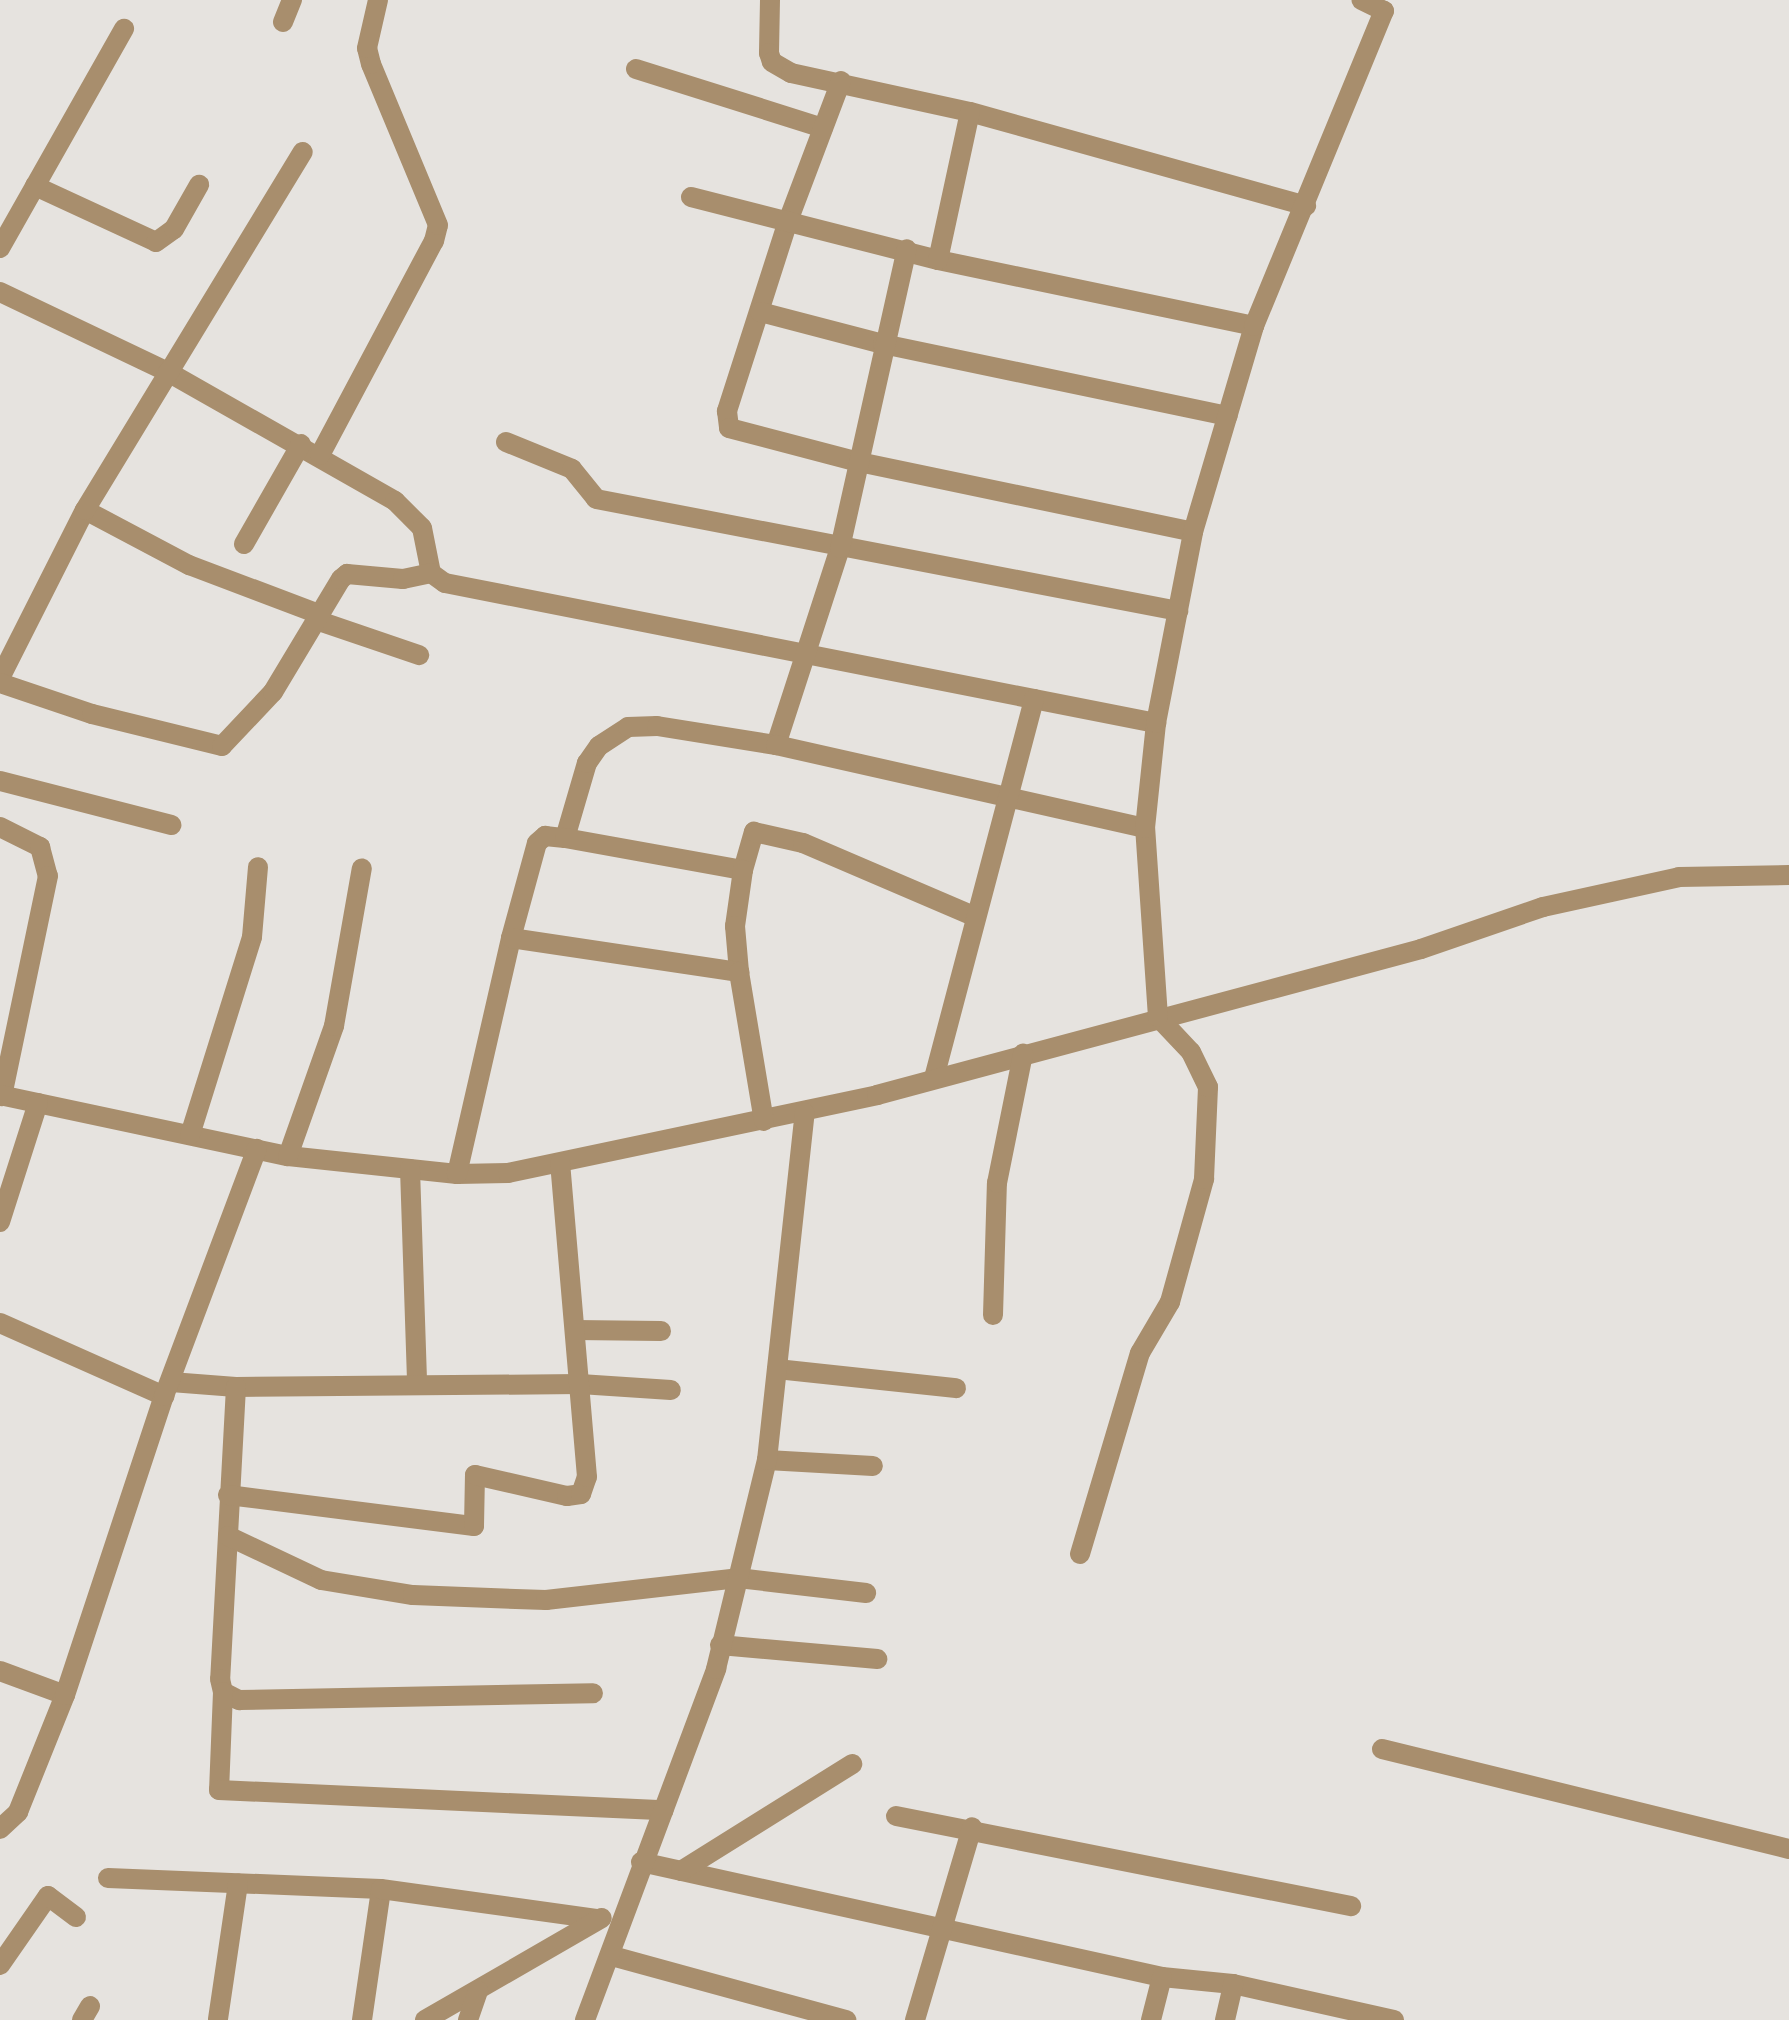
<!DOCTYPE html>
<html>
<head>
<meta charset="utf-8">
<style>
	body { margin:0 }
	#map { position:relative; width:1789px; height:2020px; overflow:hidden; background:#e6e3df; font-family:"IBM Plex Serif",serif }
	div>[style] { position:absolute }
	.minor>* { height:20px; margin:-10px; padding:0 10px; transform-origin:10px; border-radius:10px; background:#a88e6d }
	span { translate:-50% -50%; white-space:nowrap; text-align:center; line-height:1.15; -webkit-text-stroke:7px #fff; paint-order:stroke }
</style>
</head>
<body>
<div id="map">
	<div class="minor">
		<div style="left:770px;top:0;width:53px;rotate:91.1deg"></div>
		<div style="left:769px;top:53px;width:9px;rotate:72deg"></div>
		<div style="left:772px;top:62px;width:22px;rotate:30deg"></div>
		<div style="left:791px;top:73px;width:183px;rotate:12.3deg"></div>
		<div style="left:970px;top:112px;width:349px;rotate:15.6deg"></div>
		<div style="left:283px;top:22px;width:24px;rotate:-68deg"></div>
		<div style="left:636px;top:69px;width:196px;rotate:17.5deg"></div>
		<div style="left:841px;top:81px;width:150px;rotate:110.7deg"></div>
		<div style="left:788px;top:221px;width:200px;rotate:107.8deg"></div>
		<div style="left:727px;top:411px;width:17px;rotate:83deg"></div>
		<div style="left:729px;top:428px;width:134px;rotate:14.7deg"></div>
		<div style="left:859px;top:462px;width:341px;rotate:11.8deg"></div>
		<div style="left:35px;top:186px;width:133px;rotate:24.8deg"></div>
		<div style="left:156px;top:242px;width:22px;rotate:-36deg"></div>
		<div style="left:174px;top:229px;width:51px;rotate:-60.4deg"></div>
		<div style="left:691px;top:197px;width:255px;rotate:14.3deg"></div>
		<div style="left:938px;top:260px;width:323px;rotate:11.8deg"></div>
		<div style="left:0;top:248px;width:252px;rotate:-60.5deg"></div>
		<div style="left:938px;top:260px;width:151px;rotate:-77.8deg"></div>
		<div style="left:0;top:292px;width:186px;rotate:25.5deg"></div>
		<div style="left:168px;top:372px;width:261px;rotate:29.6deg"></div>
		<div style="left:395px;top:501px;width:38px;rotate:45deg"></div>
		<div style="left:422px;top:528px;width:46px;rotate:78.7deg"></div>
		<div style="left:431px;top:573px;width:17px;rotate:36deg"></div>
		<div style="left:445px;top:583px;width:725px;rotate:11.14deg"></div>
		<div style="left:760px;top:312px;width:127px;rotate:14.6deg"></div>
		<div style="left:883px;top:344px;width:352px;rotate:11.8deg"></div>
		<div style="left:506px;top:442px;width:71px;rotate:22.2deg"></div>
		<div style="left:572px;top:469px;width:38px;rotate:51deg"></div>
		<div style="left:596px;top:499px;width:593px;rotate:10.89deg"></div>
		<div style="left:320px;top:455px;width:242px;rotate:-62deg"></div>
		<div style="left:434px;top:241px;width:16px;rotate:-76deg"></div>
		<div style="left:438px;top:225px;width:174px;rotate:-112.6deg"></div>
		<div style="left:371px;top:64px;width:16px;rotate:-104deg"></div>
		<div style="left:367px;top:48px;width:49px;rotate:-77.1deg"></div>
		<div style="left:85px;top:510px;width:118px;rotate:27.9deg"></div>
		<div style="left:189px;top:565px;width:139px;rotate:20.7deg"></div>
		<div style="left:244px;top:544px;width:115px;rotate:-60.3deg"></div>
		<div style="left:316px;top:620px;width:109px;rotate:18.8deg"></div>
		<div style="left:0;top:678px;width:188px;rotate:-63.2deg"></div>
		<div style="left:85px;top:510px;width:419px;rotate:-58.7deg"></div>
		<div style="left:0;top:683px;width:97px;rotate:18.6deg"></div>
		<div style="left:92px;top:714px;width:134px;rotate:13.8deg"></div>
		<div style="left:222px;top:746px;width:74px;rotate:-46.6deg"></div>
		<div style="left:273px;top:692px;width:132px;rotate:-59deg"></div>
		<div style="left:341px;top:579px;width:8px;rotate:-40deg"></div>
		<div style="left:347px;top:574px;width:56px;rotate:5.1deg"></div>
		<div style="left:403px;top:579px;width:29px;rotate:-12deg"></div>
		<div style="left:776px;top:745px;width:207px;rotate:-72deg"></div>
		<div style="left:840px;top:548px;width:306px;rotate:-77.4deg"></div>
		<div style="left:0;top:781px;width:177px;rotate:14.4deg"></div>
		<div style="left:0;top:827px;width:45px;rotate:26.6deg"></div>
		<div style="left:40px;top:847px;width:30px;rotate:75deg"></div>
		<div style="left:48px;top:876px;width:225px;rotate:101.8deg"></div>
		<div style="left:565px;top:838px;width:78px;rotate:-73.7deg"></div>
		<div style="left:587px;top:763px;width:21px;rotate:-55deg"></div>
		<div style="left:599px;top:746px;width:35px;rotate:-33deg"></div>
		<div style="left:628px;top:727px;width:29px;rotate:-2deg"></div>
		<div style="left:657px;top:726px;width:121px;rotate:9.1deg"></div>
		<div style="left:776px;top:745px;width:378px;rotate:12.7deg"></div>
		<div style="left:743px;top:870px;width:40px;rotate:-74deg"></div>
		<div style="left:754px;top:832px;width:50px;rotate:12.7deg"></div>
		<div style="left:803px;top:843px;width:188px;rotate:23.2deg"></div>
		<div style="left:511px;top:938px;width:98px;rotate:-74.7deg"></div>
		<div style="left:537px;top:843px;width:11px;rotate:-41deg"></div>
		<div style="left:545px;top:836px;width:20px;rotate:6deg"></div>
		<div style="left:565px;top:838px;width:181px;rotate:10.2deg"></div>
		<div style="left:743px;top:870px;width:57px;rotate:98.1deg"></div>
		<div style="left:735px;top:926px;width:46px;rotate:85deg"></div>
		<div style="left:934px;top:1078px;width:392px;rotate:-75.2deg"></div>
		<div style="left:0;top:1095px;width:294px;rotate:12deg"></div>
		<div style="left:288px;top:1156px;width:170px;rotate:6.1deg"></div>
		<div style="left:457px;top:1174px;width:51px;rotate:-1.1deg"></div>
		<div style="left:508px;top:1173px;width:377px;rotate:-11.9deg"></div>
		<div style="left:877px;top:1095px;width:563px;rotate:-15.02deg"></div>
		<div style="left:1421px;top:949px;width:129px;rotate:-19deg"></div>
		<div style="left:1543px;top:907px;width:139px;rotate:-12.4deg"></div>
		<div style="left:1679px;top:877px;width:110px;rotate:-1deg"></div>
		<div style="left:190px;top:1135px;width:207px;rotate:-72.6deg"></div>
		<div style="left:252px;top:937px;width:70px;rotate:-85.1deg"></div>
		<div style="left:288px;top:1156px;width:138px;rotate:-70.5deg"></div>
		<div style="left:334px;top:1026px;width:160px;rotate:-80deg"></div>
		<div style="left:410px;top:1169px;width:215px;rotate:88.1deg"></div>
		<div style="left:457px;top:1174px;width:242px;rotate:-77.1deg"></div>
		<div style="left:511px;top:938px;width:231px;rotate:8.5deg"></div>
		<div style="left:739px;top:972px;width:151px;rotate:80.5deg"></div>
		<div style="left:0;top:1222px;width:125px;rotate:-72.3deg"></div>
		<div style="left:993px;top:1315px;width:132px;rotate:-88.3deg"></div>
		<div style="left:997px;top:1183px;width:132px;rotate:-78.6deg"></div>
		<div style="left:0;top:1323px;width:180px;rotate:24deg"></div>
		<div style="left:575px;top:1330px;width:86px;rotate:0.7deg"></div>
		<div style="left:777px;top:1369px;width:180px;rotate:6.1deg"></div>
		<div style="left:171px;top:1382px;width:65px;rotate:4.4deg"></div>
		<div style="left:236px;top:1387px;width:344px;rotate:-0.5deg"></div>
		<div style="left:580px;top:1384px;width:91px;rotate:3.8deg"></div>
		<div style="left:236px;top:1387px;width:292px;rotate:93.1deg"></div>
		<div style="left:220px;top:1679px;width:13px;rotate:77deg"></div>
		<div style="left:223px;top:1692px;width:18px;rotate:27deg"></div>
		<div style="left:239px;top:1700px;width:354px;rotate:-1.1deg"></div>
		<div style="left:767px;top:1460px;width:106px;rotate:3.2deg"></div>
		<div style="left:228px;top:1495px;width:248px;rotate:7.2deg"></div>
		<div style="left:474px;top:1526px;width:51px;rotate:-88.9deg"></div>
		<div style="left:475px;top:1475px;width:94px;rotate:12.9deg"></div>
		<div style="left:567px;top:1496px;width:14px;rotate:-8deg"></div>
		<div style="left:581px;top:1494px;width:18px;rotate:-71deg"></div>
		<div style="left:587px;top:1477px;width:315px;rotate:-94.9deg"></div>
		<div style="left:228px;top:1536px;width:103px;rotate:25.3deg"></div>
		<div style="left:321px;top:1580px;width:93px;rotate:9.3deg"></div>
		<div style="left:413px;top:1595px;width:133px;rotate:2.2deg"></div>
		<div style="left:546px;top:1600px;width:193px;rotate:-6.5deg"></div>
		<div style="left:738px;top:1578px;width:129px;rotate:6.7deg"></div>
		<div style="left:1080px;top:1554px;width:210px;rotate:-73.4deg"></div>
		<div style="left:1140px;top:1353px;width:59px;rotate:-59.5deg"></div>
		<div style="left:1170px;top:1302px;width:128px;rotate:-74.5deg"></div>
		<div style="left:1204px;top:1179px;width:92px;rotate:-87.5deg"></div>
		<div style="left:1208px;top:1087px;width:39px;rotate:-116deg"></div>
		<div style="left:1191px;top:1052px;width:48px;rotate:-133.3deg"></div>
		<div style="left:1158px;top:1017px;width:189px;rotate:-93.9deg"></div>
		<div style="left:1145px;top:828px;width:106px;rotate:-84deg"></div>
		<div style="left:1156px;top:723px;width:195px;rotate:-79deg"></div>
		<div style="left:1193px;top:532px;width:215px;rotate:-73.5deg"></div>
		<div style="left:1254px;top:326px;width:341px;rotate:-67.6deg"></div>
		<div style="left:1384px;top:11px;width:25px;rotate:-154deg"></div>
		<div style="left:720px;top:1645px;width:158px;rotate:5.1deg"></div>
		<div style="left:0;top:1671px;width:69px;rotate:20.3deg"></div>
		<div style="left:223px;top:1692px;width:98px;rotate:92.3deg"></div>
		<div style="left:219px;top:1790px;width:445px;rotate:2.6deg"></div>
		<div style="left:1382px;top:1749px;width:419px;rotate:13.8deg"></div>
		<div style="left:896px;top:1816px;width:464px;rotate:11.2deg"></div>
		<div style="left:0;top:1829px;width:25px;rotate:-43deg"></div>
		<div style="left:18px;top:1812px;width:126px;rotate:-68.1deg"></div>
		<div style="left:65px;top:1695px;width:315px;rotate:-71.7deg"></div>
		<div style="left:164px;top:1396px;width:264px;rotate:-69.4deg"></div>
		<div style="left:641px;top:1862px;width:534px;rotate:12.45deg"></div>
		<div style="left:1162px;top:1977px;width:71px;rotate:5.6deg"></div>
		<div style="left:1233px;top:1984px;width:165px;rotate:12.6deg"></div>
		<div style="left:681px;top:1871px;width:202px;rotate:-32deg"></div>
		<div style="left:108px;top:1878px;width:273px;rotate:2.3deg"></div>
		<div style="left:612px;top:1956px;width:243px;rotate:15.3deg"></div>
		<div style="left:0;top:1965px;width:84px;rotate:-55.2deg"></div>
		<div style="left:48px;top:1896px;width:35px;rotate:37deg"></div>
		<div style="left:218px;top:2019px;width:137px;rotate:-81.6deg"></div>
		<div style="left:82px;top:2020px;width:16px;rotate:-60deg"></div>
		<div style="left:362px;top:2020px;width:132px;rotate:-81.7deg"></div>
		<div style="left:381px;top:1889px;width:219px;rotate:7.9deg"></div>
		<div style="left:425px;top:2020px;width:204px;rotate:-30deg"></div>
		<div style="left:468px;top:2020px;width:31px;rotate:-71deg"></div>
		<div style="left:585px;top:2020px;width:375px;rotate:-69.5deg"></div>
		<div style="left:716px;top:1669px;width:215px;rotate:-76.3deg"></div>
		<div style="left:767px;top:1460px;width:349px;rotate:-83.8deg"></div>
		<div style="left:915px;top:2020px;width:201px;rotate:-73.5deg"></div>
		<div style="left:1151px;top:2020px;width:44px;rotate:-75.7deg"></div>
		<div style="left:1225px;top:2020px;width:37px;rotate:-77deg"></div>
	</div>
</div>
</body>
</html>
